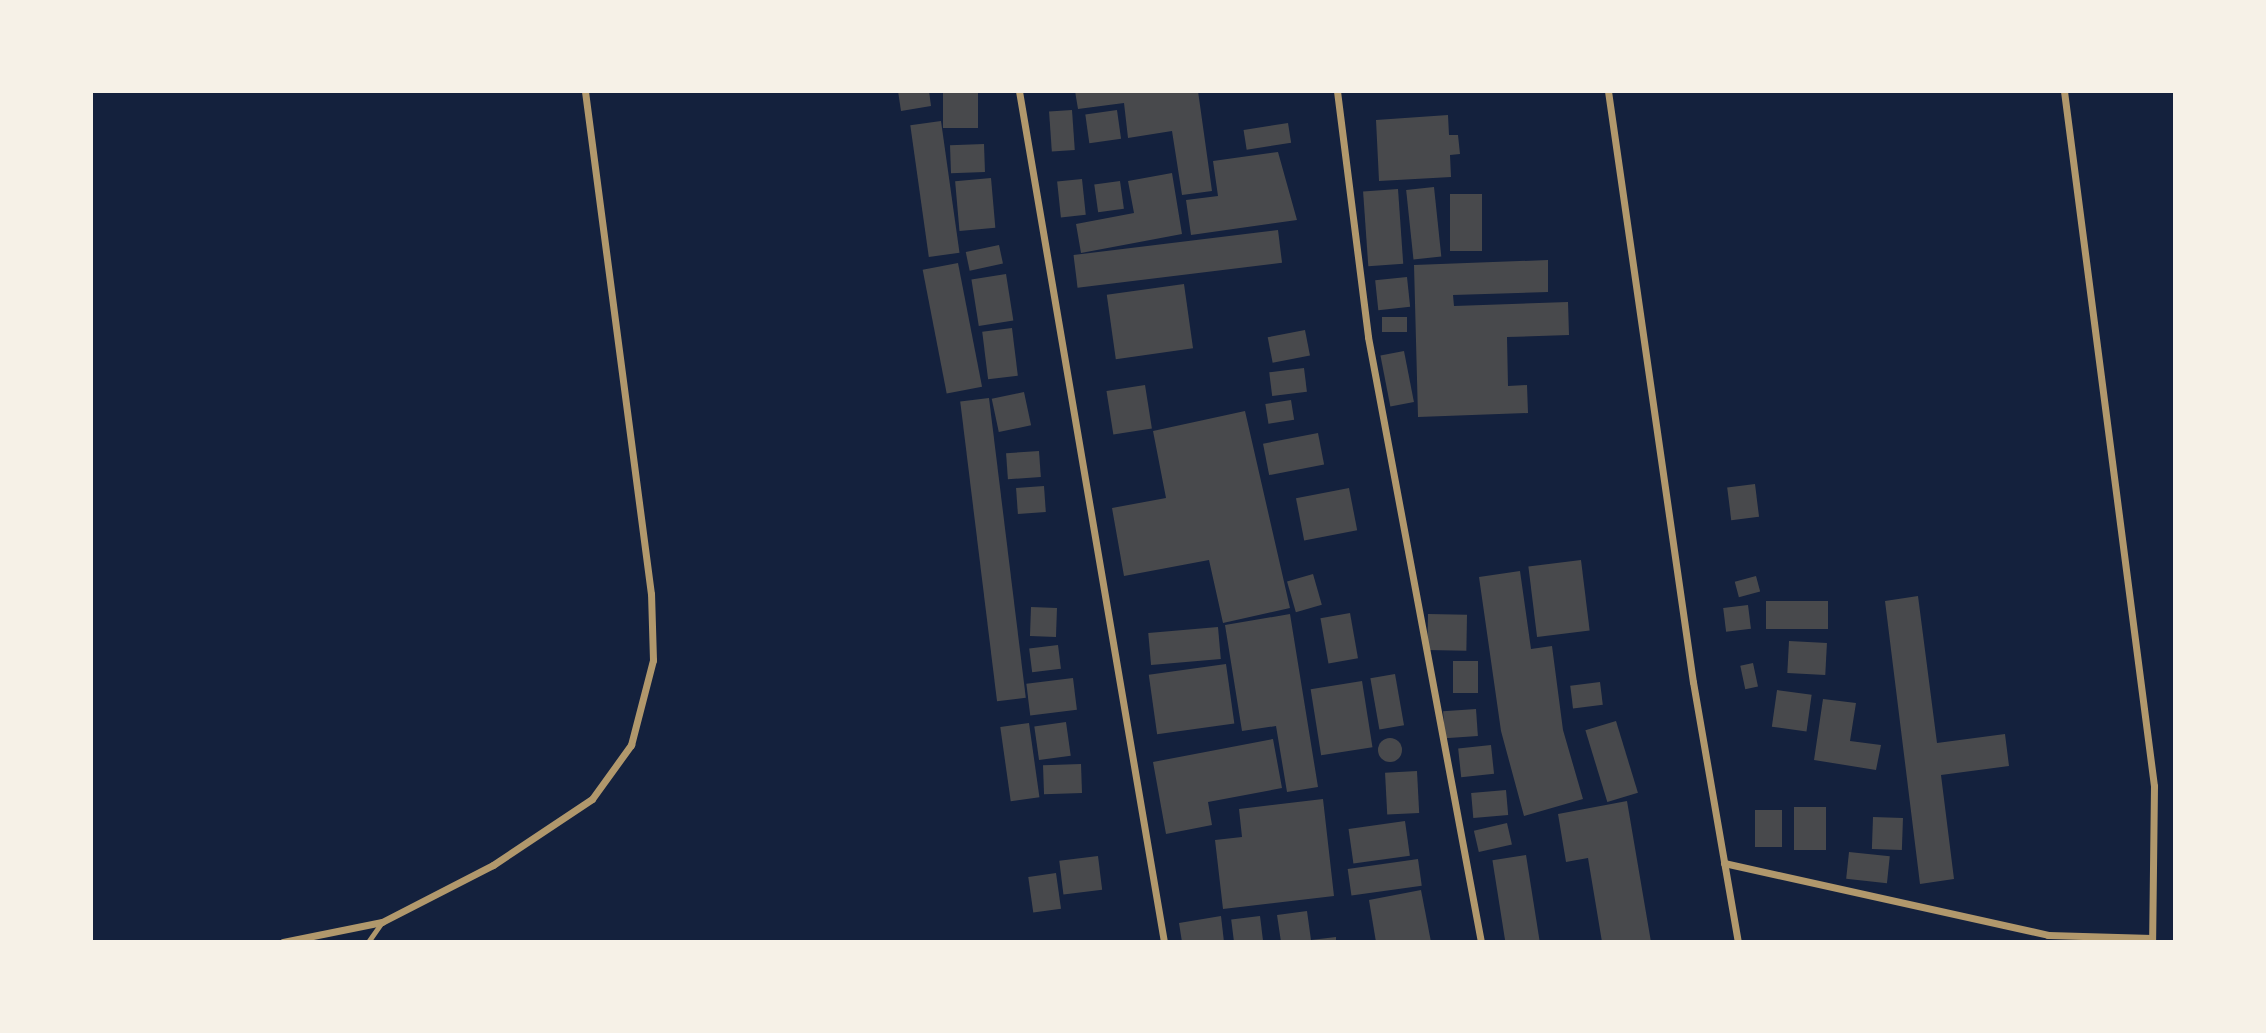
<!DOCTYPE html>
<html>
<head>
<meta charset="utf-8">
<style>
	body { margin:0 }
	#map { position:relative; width:2266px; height:1033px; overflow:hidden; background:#14213d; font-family:"Varela Round",sans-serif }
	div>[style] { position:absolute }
	.building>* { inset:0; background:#48494c; transform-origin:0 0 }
	.round { border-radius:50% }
	.service>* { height:5px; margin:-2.5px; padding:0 2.5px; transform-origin:2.5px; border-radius:2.5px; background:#b1986c }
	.minor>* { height:7px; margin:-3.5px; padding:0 3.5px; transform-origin:3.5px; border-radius:3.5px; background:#b1986c }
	span { translate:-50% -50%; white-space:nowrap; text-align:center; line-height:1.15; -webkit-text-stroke:6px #f6f1e7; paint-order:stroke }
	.frame { position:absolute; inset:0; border:93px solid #f6f1e7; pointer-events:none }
</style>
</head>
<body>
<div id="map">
	<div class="building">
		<div style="clip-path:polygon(898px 91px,929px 91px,931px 106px,901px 111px)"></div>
		<div style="left:943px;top:91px;width:35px;height:37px"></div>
		<div style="clip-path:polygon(1075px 91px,1198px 91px,1212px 191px,1182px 195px,1172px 131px,1128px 138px,1124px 103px,1078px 109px)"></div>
		<div style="left:1072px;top:110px;width:40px;height:23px;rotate:86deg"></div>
		<div style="left:1117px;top:110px;width:29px;height:32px;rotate:82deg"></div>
		<div style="clip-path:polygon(1448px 115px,1449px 135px,1458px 135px,1460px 154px,1450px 155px,1451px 177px,1379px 181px,1376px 120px)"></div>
		<div style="left:941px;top:121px;width:133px;height:31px;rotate:82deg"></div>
		<div style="left:1288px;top:123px;width:20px;height:45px;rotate:81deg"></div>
		<div style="left:984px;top:144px;width:28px;height:34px;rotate:88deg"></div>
		<div style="clip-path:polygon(1278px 152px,1297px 220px,1191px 235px,1186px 200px,1218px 196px,1213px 161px)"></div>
		<div style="clip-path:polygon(1172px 173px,1182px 234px,1081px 253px,1076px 224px,1134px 213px,1128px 181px)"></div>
		<div style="left:991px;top:178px;width:50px;height:36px;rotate:85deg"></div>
		<div style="left:1082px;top:179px;width:36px;height:25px;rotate:84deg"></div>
		<div style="left:1120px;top:181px;width:28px;height:26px;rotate:82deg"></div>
		<div style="left:1434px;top:187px;width:70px;height:28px;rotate:84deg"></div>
		<div style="left:1398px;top:189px;width:75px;height:35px;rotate:86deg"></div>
		<div style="left:1450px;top:194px;width:32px;height:57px"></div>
		<div style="left:1278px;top:230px;width:33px;height:206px;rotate:83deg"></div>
		<div style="left:999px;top:245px;width:19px;height:34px;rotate:78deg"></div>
		<div style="clip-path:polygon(1548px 260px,1548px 292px,1453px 295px,1454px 306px,1568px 302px,1569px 335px,1507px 337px,1508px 386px,1527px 385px,1528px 413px,1418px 417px,1414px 265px)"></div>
		<div style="left:958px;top:263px;width:126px;height:36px;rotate:79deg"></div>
		<div style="left:1006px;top:274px;width:47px;height:35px;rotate:81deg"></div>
		<div style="left:1407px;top:277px;width:30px;height:32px;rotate:84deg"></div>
		<div style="left:1184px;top:284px;width:65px;height:78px;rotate:82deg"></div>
		<div style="left:1407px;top:317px;width:15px;height:25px;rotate:90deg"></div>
		<div style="left:1012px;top:328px;width:48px;height:30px;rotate:83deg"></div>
		<div style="left:1305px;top:330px;width:26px;height:38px;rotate:79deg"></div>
		<div style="left:1404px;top:351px;width:52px;height:24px;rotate:79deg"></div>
		<div style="left:1304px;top:368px;width:24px;height:35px;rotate:83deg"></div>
		<div style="left:1145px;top:385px;width:44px;height:39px;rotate:81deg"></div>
		<div style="left:1024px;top:392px;width:34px;height:33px;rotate:78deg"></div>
		<div style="left:989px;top:398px;width:302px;height:29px;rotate:83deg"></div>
		<div style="left:1291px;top:400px;width:20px;height:26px;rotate:81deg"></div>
		<div style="clip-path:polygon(1245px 411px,1290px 608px,1223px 623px,1209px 560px,1124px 576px,1112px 508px,1166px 498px,1153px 431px)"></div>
		<div style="left:1318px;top:433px;width:32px;height:56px;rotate:79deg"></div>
		<div style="left:1039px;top:451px;width:26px;height:33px;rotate:86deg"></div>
		<div style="left:1755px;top:484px;width:33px;height:28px;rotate:83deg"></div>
		<div style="left:1044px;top:486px;width:26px;height:28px;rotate:86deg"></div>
		<div style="left:1349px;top:488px;width:43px;height:54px;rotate:79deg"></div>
		<div style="left:1581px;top:560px;width:71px;height:53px;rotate:83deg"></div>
		<div style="clip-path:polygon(1520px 571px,1531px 649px,1552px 646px,1563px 730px,1583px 799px,1524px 816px,1501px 731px,1479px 577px)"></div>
		<div style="left:1313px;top:574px;width:32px;height:27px;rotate:74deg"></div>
		<div style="left:1756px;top:576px;width:16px;height:22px;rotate:75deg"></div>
		<div style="clip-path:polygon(1918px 596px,1937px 743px,2005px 734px,2009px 766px,1941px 775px,1954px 879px,1920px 884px,1885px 601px)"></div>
		<div style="left:1766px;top:601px;width:62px;height:28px"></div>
		<div style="left:1748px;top:605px;width:24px;height:25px;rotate:83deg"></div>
		<div style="left:1031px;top:607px;width:26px;height:29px;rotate:2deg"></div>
		<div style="left:1350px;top:613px;width:46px;height:30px;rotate:80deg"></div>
		<div style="clip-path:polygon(1290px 614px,1318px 787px,1287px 792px,1276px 726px,1242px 731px,1225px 625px)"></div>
		<div style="left:1428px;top:614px;width:39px;height:36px;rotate:1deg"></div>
		<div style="left:1218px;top:627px;width:32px;height:70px;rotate:85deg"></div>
		<div style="left:1789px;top:641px;width:38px;height:32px;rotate:3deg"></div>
		<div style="left:1058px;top:645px;width:24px;height:29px;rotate:83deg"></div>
		<div style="left:1453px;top:661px;width:25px;height:32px"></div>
		<div style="left:1753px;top:663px;width:24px;height:13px;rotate:78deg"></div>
		<div style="left:1226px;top:664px;width:60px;height:78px;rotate:82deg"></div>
		<div style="left:1395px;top:674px;width:52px;height:25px;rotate:80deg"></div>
		<div style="left:1073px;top:678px;width:32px;height:47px;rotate:83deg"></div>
		<div style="left:1362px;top:681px;width:67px;height:52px;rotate:81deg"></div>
		<div style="left:1600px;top:682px;width:23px;height:30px;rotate:83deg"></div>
		<div style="left:1777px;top:690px;width:35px;height:37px;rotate:8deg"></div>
		<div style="clip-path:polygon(1823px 699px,1856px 703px,1850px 741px,1881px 745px,1876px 770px,1814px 760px)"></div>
		<div style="left:1476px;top:709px;width:27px;height:33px;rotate:86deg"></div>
		<div style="left:1616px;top:721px;width:75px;height:32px;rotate:73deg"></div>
		<div style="left:1066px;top:722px;width:34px;height:32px;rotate:82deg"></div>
		<div style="left:1029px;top:723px;width:75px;height:29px;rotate:82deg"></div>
		<div class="round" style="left:1378px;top:738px;width:24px;height:24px"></div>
		<div style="clip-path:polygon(1273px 739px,1282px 788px,1208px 802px,1212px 825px,1166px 834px,1153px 762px)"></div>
		<div style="left:1491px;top:745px;width:29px;height:33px;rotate:84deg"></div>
		<div style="left:1081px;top:764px;width:29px;height:38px;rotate:88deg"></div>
		<div style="left:1417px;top:771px;width:42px;height:32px;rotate:87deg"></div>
		<div style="left:1506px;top:790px;width:25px;height:35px;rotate:85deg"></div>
		<div style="clip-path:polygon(1323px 799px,1334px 896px,1223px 909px,1215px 840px,1242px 837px,1239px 809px)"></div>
		<div style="clip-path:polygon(1627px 801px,1651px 942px,1602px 942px,1588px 858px,1566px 862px,1558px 814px)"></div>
		<div style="left:1794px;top:807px;width:32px;height:43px"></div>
		<div style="left:1755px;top:810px;width:27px;height:37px"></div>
		<div style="left:1873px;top:817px;width:30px;height:32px;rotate:2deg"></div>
		<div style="left:1405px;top:821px;width:35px;height:57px;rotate:82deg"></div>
		<div style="left:1507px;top:823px;width:22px;height:34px;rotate:77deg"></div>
		<div style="left:1849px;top:852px;width:41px;height:27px;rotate:6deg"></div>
		<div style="left:1526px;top:855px;width:88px;height:34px;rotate:81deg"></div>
		<div style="left:1098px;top:856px;width:34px;height:39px;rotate:83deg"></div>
		<div style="left:1418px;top:859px;width:27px;height:71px;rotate:82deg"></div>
		<div style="left:1056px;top:873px;width:36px;height:28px;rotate:82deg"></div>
		<div style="clip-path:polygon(1421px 890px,1431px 942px,1376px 942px,1369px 900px)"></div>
		<div style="clip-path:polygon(1307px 911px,1311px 940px,1336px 937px,1336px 942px,1281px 942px,1277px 915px)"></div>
		<div style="clip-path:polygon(1221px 916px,1224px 942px,1182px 942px,1179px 923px)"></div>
		<div style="left:1260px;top:916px;width:26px;height:29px;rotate:83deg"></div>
	</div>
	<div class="service">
		<div style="left:368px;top:942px;width:24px;rotate:-55deg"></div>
	</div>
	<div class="minor">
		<div style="left:1019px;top:91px;width:863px;rotate:80.33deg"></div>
		<div style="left:1337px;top:91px;width:248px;rotate:82.8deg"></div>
		<div style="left:1368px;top:337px;width:615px;rotate:79.42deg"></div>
		<div style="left:1608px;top:91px;width:597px;rotate:81.82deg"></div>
		<div style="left:1693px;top:682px;width:264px;rotate:80.2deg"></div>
		<div style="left:2064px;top:91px;width:701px;rotate:82.62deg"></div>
		<div style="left:2154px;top:786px;width:156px;rotate:90.7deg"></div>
		<div style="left:1724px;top:863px;width:332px;rotate:12.5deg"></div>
		<div style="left:2048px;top:935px;width:104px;rotate:1.7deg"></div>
		<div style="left:283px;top:942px;width:101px;rotate:-11.4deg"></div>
		<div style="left:382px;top:922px;width:125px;rotate:-27.2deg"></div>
		<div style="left:493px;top:865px;width:119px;rotate:-33.7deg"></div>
		<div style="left:592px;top:799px;width:67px;rotate:-54.2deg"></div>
		<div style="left:631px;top:745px;width:88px;rotate:-75.5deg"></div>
		<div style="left:653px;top:660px;width:66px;rotate:-91.7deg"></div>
		<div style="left:651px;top:594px;width:507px;rotate:-97.48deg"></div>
	</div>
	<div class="frame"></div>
</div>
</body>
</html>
